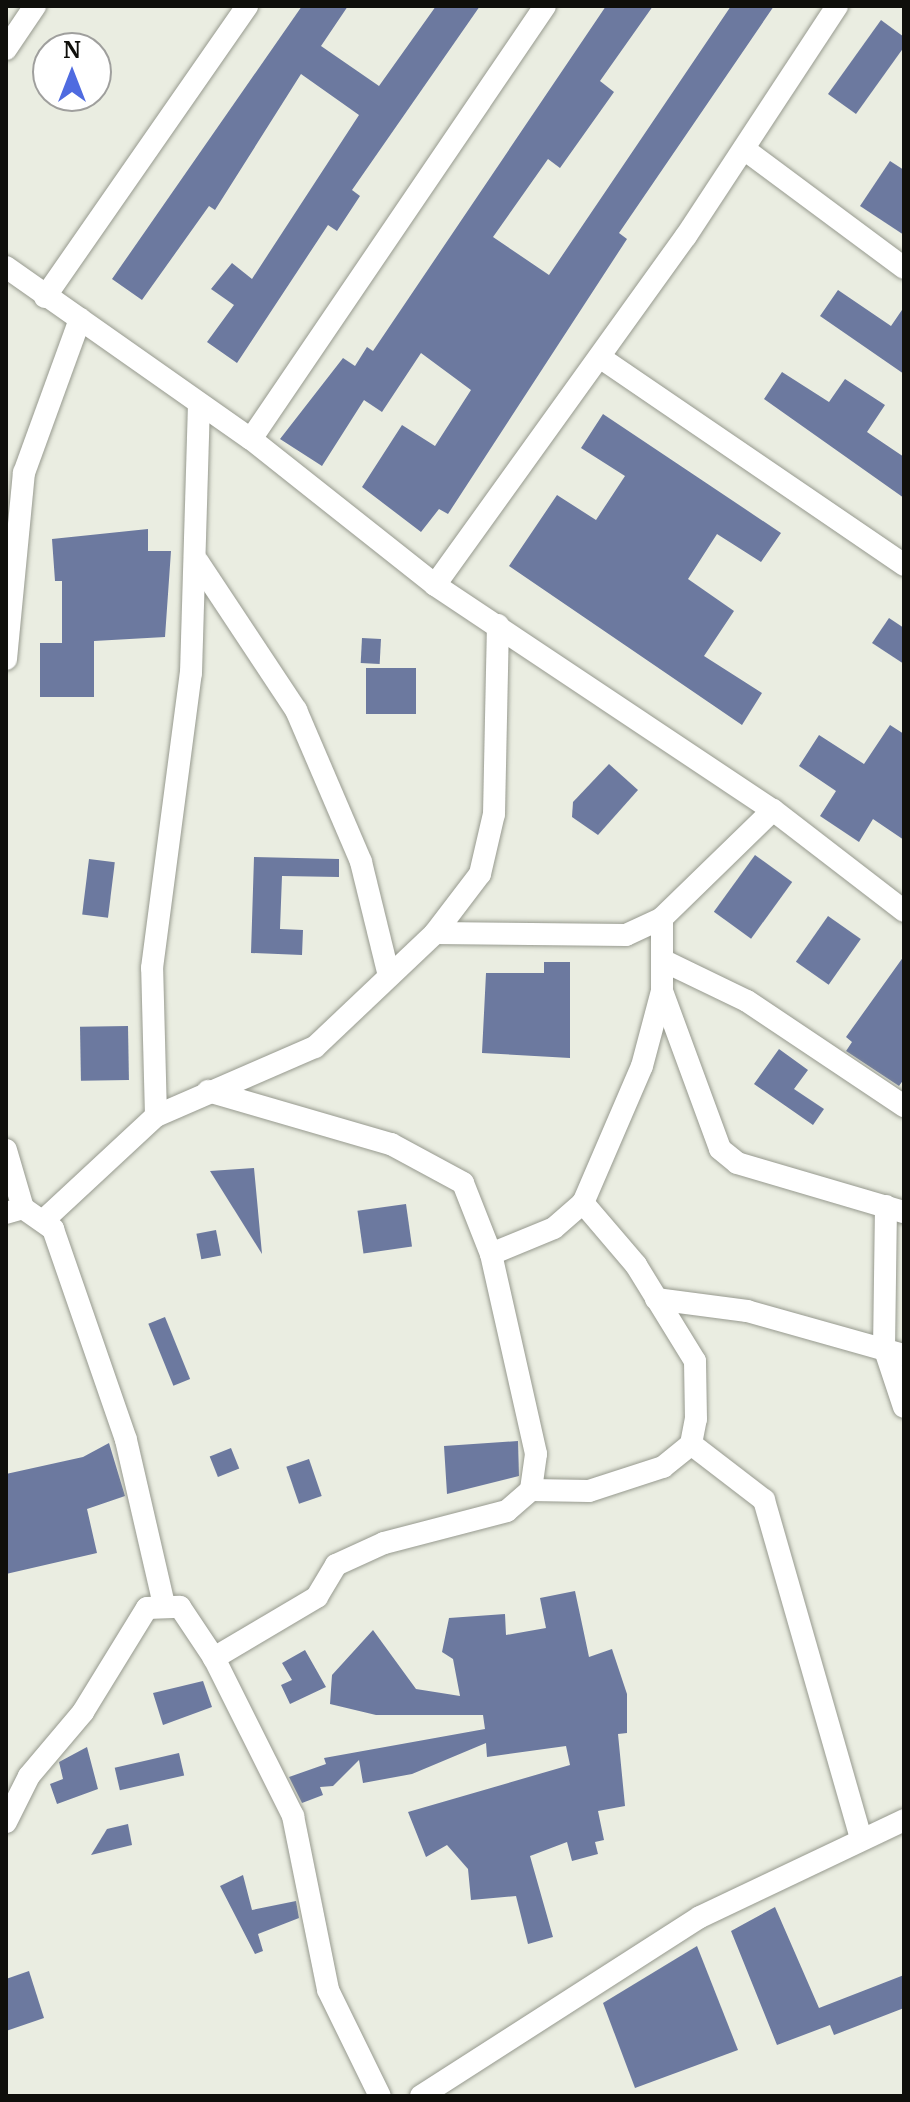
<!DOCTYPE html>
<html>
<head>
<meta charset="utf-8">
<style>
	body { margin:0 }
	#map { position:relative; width:910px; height:2102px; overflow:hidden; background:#eaede1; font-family:Merriweather,serif }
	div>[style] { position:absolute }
	.building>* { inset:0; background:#6c799f; transform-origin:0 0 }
	.roads { filter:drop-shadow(0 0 2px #979a8f) drop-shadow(0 0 2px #979a8f) }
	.minor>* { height:22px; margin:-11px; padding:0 11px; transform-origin:11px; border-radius:11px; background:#fff }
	span { translate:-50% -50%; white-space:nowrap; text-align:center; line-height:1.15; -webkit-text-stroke:7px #fff; paint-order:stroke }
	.frame { position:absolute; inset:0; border:8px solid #0f0f0b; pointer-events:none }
	.north { position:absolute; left:32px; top:32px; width:80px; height:80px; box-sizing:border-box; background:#fff; border:2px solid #9f9f9d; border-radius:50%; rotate:0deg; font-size:22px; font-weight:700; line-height:32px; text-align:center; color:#0f0f0b }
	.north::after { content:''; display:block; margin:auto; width:28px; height:36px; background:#4f6be0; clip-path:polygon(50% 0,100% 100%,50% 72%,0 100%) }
</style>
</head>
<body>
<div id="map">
	<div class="building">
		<div style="clip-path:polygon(302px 6px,348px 6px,321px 46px,379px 86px,436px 6px,480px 6px,352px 190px,360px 196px,337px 231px,328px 225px,237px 363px,207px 342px,234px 305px,211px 289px,232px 263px,252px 279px,359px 115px,301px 74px,215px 210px,209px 206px,142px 300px,112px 279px)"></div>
		<div style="clip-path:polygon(606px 6px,653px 6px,600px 81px,614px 92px,560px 168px,548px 159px,493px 237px,549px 275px,731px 6px,774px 6px,619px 233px,627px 239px,448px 514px,439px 509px,421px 532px,362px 487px,402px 425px,435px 446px,471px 390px,421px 353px,382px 412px,364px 400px,322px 466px,280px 439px,343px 358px,355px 366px,367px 347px,373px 351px)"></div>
		<div style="clip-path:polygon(881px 20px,904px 37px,904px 47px,856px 114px,828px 94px)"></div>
		<div style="clip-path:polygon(890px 161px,904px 170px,904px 235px,860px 206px)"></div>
		<div style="clip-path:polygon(838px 290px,891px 326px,904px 307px,904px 374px,820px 316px)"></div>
		<div style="clip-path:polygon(782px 372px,829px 402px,845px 379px,885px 405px,867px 432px,904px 457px,904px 498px,764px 399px)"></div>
		<div style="clip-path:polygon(603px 414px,781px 533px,761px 562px,717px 534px,688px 579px,734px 611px,704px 656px,762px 693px,742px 725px,509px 566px,557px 495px,596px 520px,625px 476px,581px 448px)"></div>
		<div style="clip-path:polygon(148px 529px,148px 551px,171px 551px,165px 637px,94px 641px,94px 697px,40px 697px,40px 643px,62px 643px,62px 581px,55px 581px,52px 539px)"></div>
		<div style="clip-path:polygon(889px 618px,904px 628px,904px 664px,872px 643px)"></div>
		<div style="left:362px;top:638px;width:19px;height:25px;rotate:3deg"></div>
		<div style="left:416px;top:668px;width:46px;height:50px;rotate:90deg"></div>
		<div style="clip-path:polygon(890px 725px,904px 734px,904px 840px,873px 819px,859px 842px,820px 816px,836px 791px,799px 766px,819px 735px,864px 764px)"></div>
		<div style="clip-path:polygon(609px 764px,638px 790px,598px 835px,572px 817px,573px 802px)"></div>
		<div style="left:755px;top:855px;width:46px;height:70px;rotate:36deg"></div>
		<div style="clip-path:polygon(254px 857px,339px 859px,339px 877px,282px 876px,280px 929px,303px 930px,302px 955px,251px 953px)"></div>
		<div style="left:89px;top:859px;width:26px;height:56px;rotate:7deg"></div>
		<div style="left:828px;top:916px;width:40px;height:56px;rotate:35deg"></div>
		<div style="clip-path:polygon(904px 956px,904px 1079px,899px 1086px,846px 1051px,852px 1042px,846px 1037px)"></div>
		<div style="clip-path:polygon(544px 962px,570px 962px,570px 1058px,482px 1053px,486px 973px,544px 973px)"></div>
		<div style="left:128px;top:1026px;width:54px;height:48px;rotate:89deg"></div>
		<div style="clip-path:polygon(779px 1049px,808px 1070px,794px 1089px,824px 1109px,813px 1125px,754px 1084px)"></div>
		<div style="clip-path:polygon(254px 1168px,262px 1254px,210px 1171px)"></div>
		<div style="left:406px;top:1204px;width:43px;height:49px;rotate:82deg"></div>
		<div style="left:216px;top:1230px;width:26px;height:20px;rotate:79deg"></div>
		<div style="left:165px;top:1317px;width:67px;height:18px;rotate:68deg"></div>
		<div style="clip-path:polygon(518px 1441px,519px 1476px,447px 1494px,444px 1446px)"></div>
		<div style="clip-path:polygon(109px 1443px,125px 1496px,87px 1509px,97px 1553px,6px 1574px,6px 1474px,83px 1457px)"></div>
		<div style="left:231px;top:1448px;width:22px;height:23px;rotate:68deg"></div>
		<div style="left:309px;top:1459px;width:39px;height:24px;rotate:71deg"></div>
		<div style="clip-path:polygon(575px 1591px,589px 1657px,612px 1649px,627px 1694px,627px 1733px,618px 1734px,625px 1806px,598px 1811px,604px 1840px,595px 1842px,598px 1854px,572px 1861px,567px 1842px,530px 1856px,553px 1937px,528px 1944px,516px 1896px,471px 1900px,468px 1869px,447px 1845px,426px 1857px,408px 1812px,570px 1765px,566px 1746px,487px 1757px,486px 1743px,412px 1774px,363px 1783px,359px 1760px,333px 1786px,320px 1787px,323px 1795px,302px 1803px,289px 1777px,326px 1764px,324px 1758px,485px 1729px,483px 1715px,376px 1715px,330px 1704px,332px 1675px,373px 1630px,416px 1689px,460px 1696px,453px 1659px,442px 1652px,449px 1618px,505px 1614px,506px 1635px,546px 1628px,540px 1598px)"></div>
		<div style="clip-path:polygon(305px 1650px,326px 1687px,290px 1704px,281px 1685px,292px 1680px,282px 1663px)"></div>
		<div style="clip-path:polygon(203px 1681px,212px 1707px,163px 1725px,153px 1693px)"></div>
		<div style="clip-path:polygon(87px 1747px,98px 1789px,57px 1804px,50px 1784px,63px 1779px,59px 1762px)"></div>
		<div style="left:179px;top:1753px;width:23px;height:66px;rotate:77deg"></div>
		<div style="clip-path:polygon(128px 1824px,132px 1845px,91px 1855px,107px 1829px)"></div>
		<div style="clip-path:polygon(243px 1875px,252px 1910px,296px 1901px,299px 1918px,258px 1934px,263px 1951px,255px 1954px,220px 1886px)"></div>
		<div style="clip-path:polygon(775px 1907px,819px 2008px,904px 1975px,904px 2008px,834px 2035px,830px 2025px,777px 2045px,731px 1931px)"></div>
		<div style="clip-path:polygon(697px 1946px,738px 2050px,635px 2088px,603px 2003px)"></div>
		<div style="clip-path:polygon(29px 1971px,44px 2018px,6px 2031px,6px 1979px)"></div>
	</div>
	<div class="roads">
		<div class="minor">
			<div style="left:6px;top:49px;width:52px;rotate:-56deg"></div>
			<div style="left:744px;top:149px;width:199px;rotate:36.6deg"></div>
			<div style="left:6px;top:267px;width:299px;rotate:35.1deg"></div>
			<div style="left:251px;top:439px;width:235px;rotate:38.4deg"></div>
			<div style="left:435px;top:585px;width:406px;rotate:33.7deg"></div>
			<div style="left:773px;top:810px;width:165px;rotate:37.6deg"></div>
			<div style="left:45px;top:297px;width:354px;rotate:-55.2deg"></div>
			<div style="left:601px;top:358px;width:367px;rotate:34.3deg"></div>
			<div style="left:251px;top:439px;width:523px;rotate:-55.82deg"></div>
			<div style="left:198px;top:562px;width:178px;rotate:56.5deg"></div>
			<div style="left:296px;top:710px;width:165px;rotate:66.8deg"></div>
			<div style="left:361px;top:862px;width:117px;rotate:76.2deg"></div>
			<div style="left:435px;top:585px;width:430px;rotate:-54.3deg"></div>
			<div style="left:686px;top:236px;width:275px;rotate:-56.7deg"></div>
			<div style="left:6px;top:659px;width:187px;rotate:-84.5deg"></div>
			<div style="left:24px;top:473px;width:164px;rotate:-70deg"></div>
			<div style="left:435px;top:933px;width:191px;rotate:0.6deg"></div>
			<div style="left:626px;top:935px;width:40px;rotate:-25deg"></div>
			<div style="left:662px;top:918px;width:155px;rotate:-44.2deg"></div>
			<div style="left:662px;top:960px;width:94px;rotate:25.8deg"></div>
			<div style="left:747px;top:1001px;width:189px;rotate:33.8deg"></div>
			<div style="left:662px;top:991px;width:168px;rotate:69.8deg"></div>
			<div style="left:720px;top:1149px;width:22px;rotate:39deg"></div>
			<div style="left:737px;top:1163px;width:174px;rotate:16.4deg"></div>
			<div style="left:208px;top:1091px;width:191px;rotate:16.2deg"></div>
			<div style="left:391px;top:1144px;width:82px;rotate:28.4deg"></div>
			<div style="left:463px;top:1183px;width:76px;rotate:68.5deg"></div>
			<div style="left:491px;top:1254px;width:205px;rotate:77.3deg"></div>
			<div style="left:536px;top:1454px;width:36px;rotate:98deg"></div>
			<div style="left:531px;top:1490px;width:32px;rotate:139deg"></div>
			<div style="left:507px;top:1511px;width:127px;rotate:165.4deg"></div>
			<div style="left:384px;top:1543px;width:53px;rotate:155.4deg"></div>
			<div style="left:336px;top:1565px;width:37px;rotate:121deg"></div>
			<div style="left:317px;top:1597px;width:120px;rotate:149.4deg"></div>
			<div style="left:156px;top:1116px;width:148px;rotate:-91.5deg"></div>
			<div style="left:152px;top:968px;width:298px;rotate:-82.5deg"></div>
			<div style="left:191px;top:673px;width:268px;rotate:-88.3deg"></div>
			<div style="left:6px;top:1150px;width:60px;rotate:73.7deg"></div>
			<div style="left:886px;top:1206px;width:141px;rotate:90.8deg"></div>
			<div style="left:884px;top:1347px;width:63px;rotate:71.6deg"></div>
			<div style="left:6px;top:1213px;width:18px;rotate:-16deg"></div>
			<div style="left:23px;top:1208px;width:37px;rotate:35deg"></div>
			<div style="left:53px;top:1229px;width:223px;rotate:70.9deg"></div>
			<div style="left:126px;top:1440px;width:168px;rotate:77deg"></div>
			<div style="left:45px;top:1219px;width:151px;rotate:-42.9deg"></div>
			<div style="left:156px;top:1116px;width:173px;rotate:-23.5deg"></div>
			<div style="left:315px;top:1047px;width:166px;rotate:-43.5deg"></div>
			<div style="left:435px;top:933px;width:74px;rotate:-52.7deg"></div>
			<div style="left:480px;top:874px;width:62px;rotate:-76.9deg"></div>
			<div style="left:494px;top:814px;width:189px;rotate:-88.8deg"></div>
			<div style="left:491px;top:1254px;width:68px;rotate:-22.4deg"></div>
			<div style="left:554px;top:1228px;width:38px;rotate:-41deg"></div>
			<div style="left:583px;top:1203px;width:149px;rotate:-66.7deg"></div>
			<div style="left:642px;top:1066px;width:78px;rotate:-75.1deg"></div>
			<div style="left:662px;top:991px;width:73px;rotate:-90deg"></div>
			<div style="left:656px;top:1299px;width:92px;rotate:7.5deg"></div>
			<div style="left:747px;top:1311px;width:163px;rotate:15.7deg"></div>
			<div style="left:691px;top:1444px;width:92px;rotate:37.5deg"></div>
			<div style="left:764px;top:1500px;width:352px;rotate:74deg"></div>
			<div style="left:531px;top:1490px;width:58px;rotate:1deg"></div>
			<div style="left:589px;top:1491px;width:78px;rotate:-18deg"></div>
			<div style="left:663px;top:1467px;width:36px;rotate:-39deg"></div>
			<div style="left:691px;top:1444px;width:25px;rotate:-79deg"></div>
			<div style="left:696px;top:1419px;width:58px;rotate:-91deg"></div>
			<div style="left:695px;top:1361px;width:113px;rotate:-121.6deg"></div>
			<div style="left:636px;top:1265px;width:82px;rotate:-130.5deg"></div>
			<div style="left:6px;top:1822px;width:51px;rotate:-63.4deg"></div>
			<div style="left:29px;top:1776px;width:84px;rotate:-49.8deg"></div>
			<div style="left:83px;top:1712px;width:122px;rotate:-58.4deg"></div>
			<div style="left:147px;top:1608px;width:33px;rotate:-2deg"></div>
			<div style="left:180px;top:1607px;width:61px;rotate:56.3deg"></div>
			<div style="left:214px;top:1658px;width:177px;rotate:63.4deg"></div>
			<div style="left:293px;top:1816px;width:177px;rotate:78.6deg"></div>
			<div style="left:328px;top:1990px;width:118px;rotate:63.9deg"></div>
			<div style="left:421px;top:2096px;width:331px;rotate:-32.7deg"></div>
			<div style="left:700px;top:1917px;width:226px;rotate:-25.4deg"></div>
		</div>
	</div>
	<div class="frame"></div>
	<div class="north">N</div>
</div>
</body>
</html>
